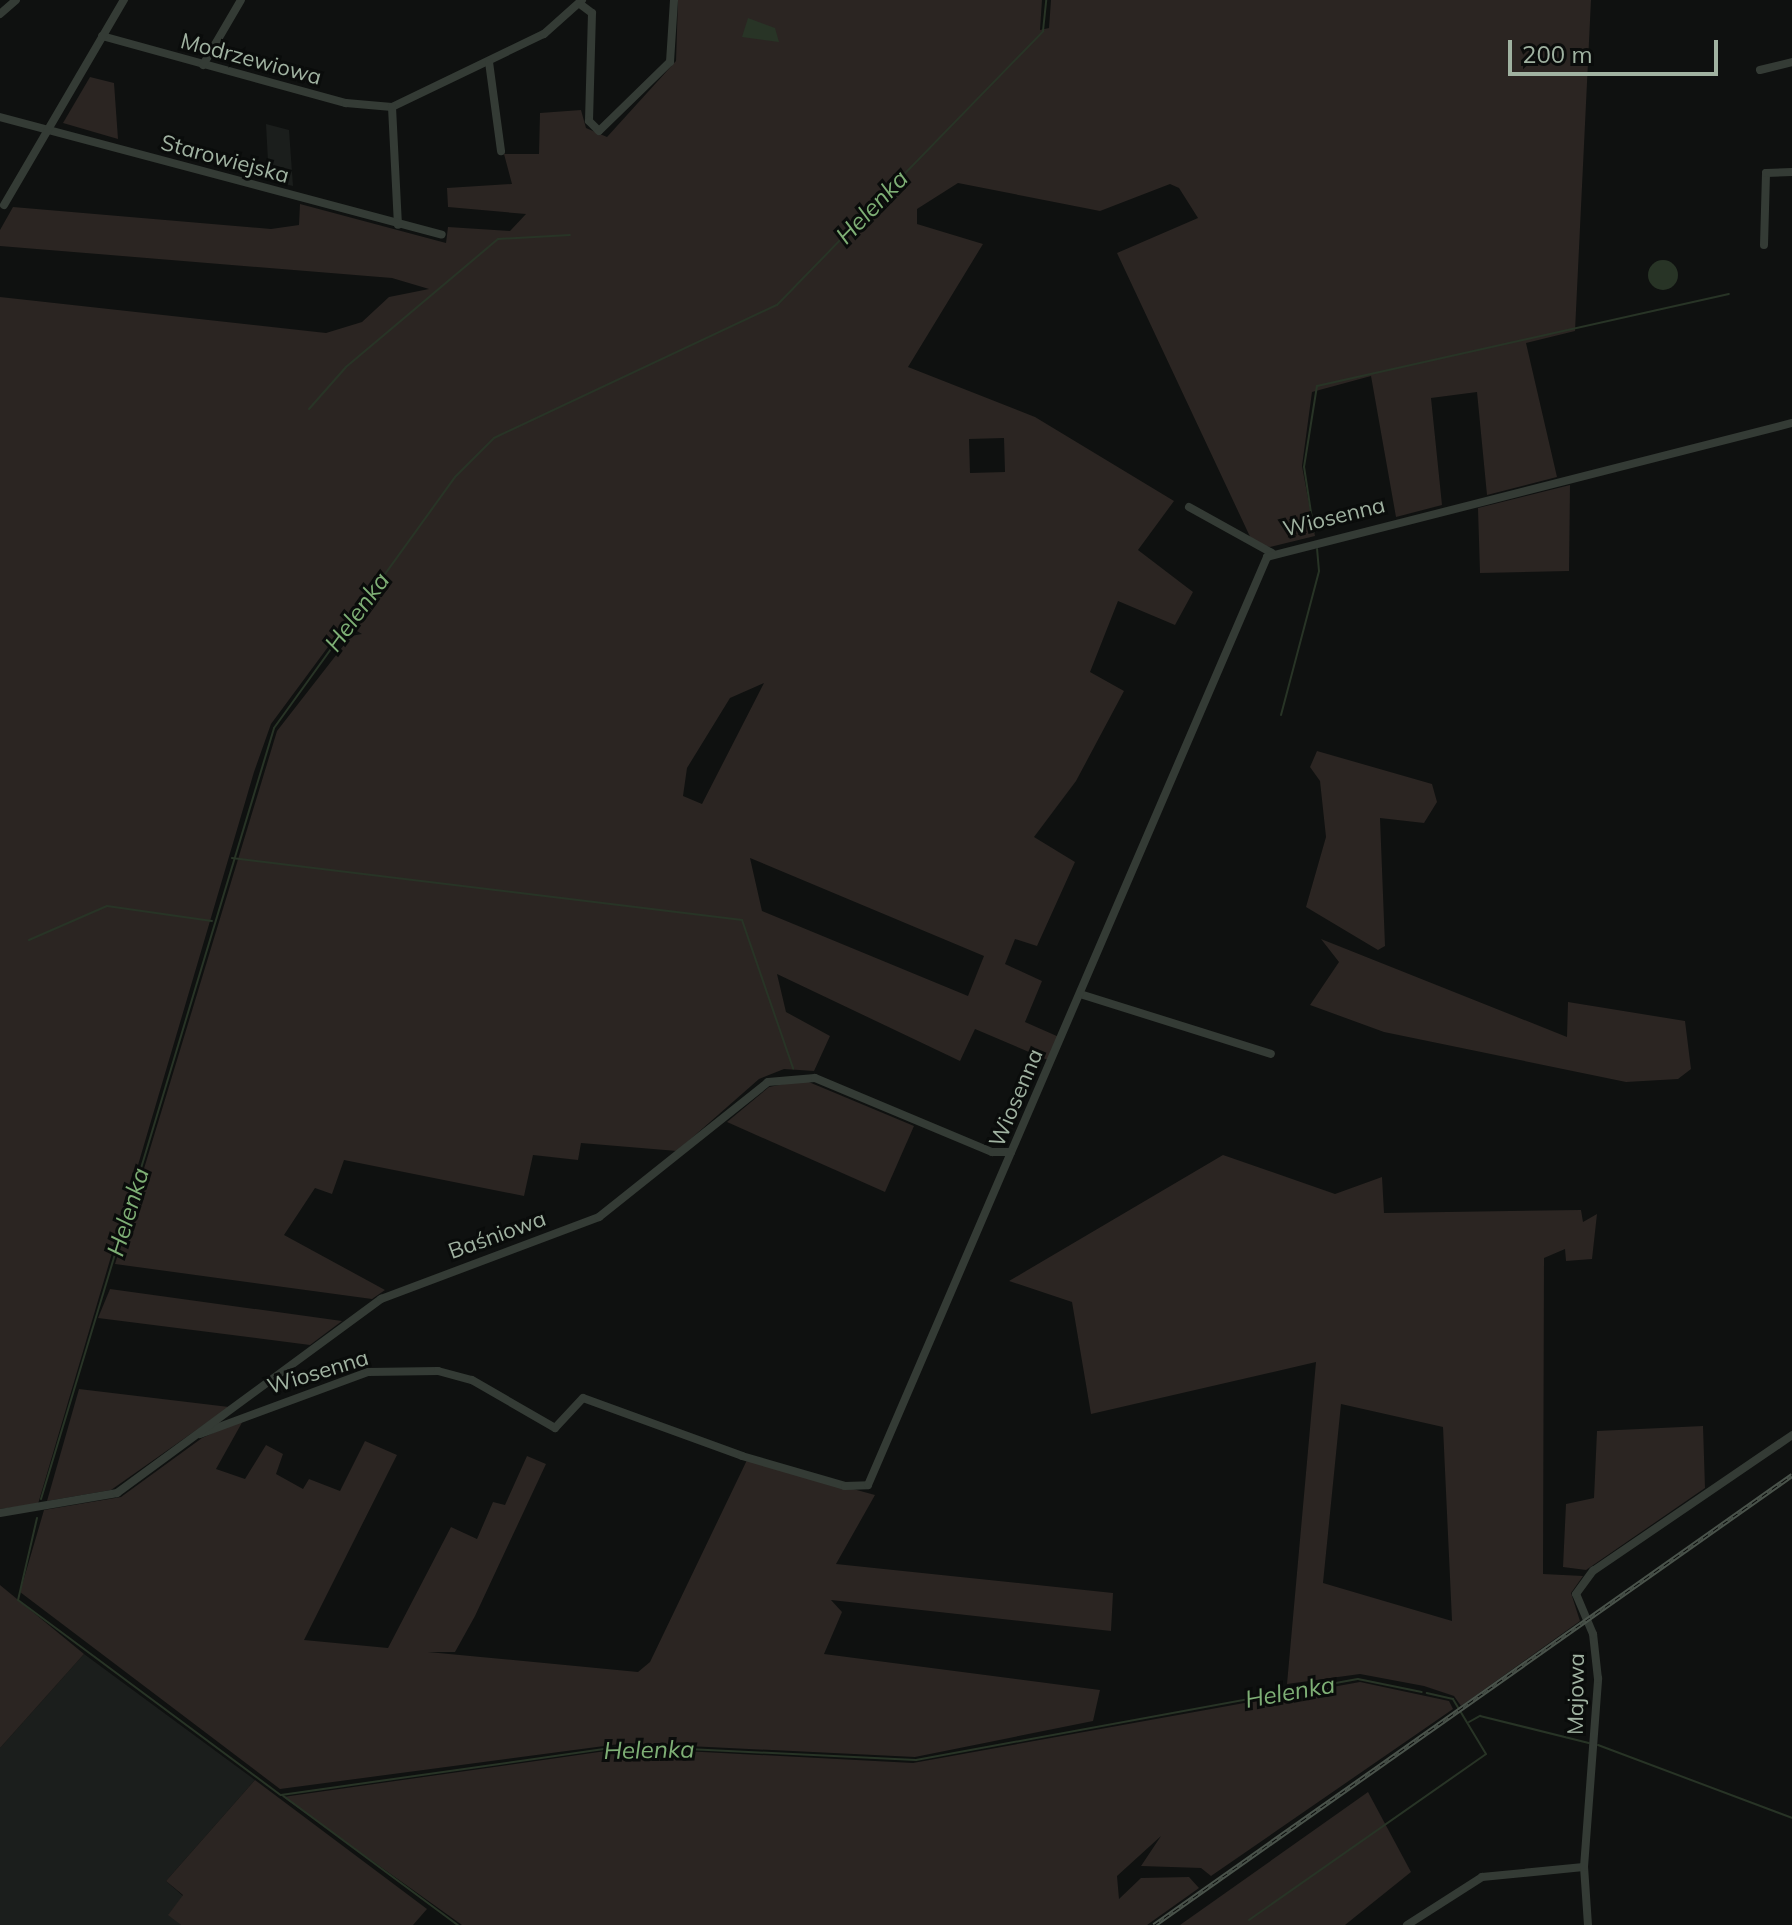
<!DOCTYPE html>
<html>
<head>
<meta charset="utf-8">
<style>
	body { margin:0 }
	#map { position:relative; width:1792px; height:1925px; overflow:hidden; background:#0f1110; font-family:Mulish,sans-serif }
	div>[style] { position:absolute }
	.built>* { inset:0; background:#1b1e1c }
	.green>* { inset:0; background:#2b2522 }
	.water>* { inset:0; background:#283426 }
	.round { border-radius:50% }
	.stream>* { height:2px; margin:-1px; padding:0 1px; transform-origin:1px; border-radius:1px; background:#283426 }
	.street>* { height:8px; margin:-4px; padding:0 4px; transform-origin:4px; border-radius:4px; background:#343b35 }
	.rail>* { height:5px; margin-top:-2.5px; transform-origin:0; background:repeating-linear-gradient(90deg,#0a0c0b 0 6px,#4a534b 0 12px); box-sizing:border-box; border-block:2px solid #4a534b }
	span { translate:-50% -50%; white-space:nowrap; text-align:center; line-height:1.15; -webkit-text-stroke:6px #0a0c0b; paint-order:stroke }
	.street-label { font-size:22px; color:#a0b2a1 }
	.water-label { font-size:24px; color:#7eaf75; font-style:italic }
	.scale { position:absolute; left:1508px; top:40px; width:210px; height:36px; box-sizing:border-box; border:4px solid #a0b2a1; border-top:0; padding-left:10px; font-size:24px; line-height:28px; white-space:nowrap; color:#a0b2a1; -webkit-text-stroke:6px #0a0c0b; paint-order:stroke }
</style>
</head>
<body>
<div id="map">
	<div class="built">
		<div style="clip-path:polygon(266px 124px,289px 130px,293px 186px,269px 180px)"></div>
		<div style="clip-path:polygon(84px 1654px,255px 1780px,166px 1881px,183px 1896px,169px 1914px,181px 1925px,0 1925px,0 1748px)"></div>
	</div>
	<div class="green">
		<div style="clip-path:polygon(evenodd,678px 0,1042px 0,1040px 30px,1049px 28px,1051px 0,1591px 0,1575px 331px,1526px 343px,1557px 477px,1487px 495px,1477px 392px,1431px 398px,1442px 505px,1396px 517px,1371px 376px,1312px 392px,1302px 466px,1315px 536px,1270px 547px,1253px 543px,1117px 253px,1198px 218px,1179px 188px,1170px 184px,1100px 211px,958px 183px,917px 209px,917px 224px,983px 244px,908px 367px,1035px 417px,1174px 501px,1138px 550px,1193px 592px,1175px 625px,1118px 601px,1090px 672px,1124px 691px,1076px 781px,1034px 837px,1075px 862px,1037px 946px,1015px 939px,1005px 964px,1042px 981px,1025px 1022px,1059px 1037px,1048px 1060px,975px 1029px,960px 1061px,777px 974px,786px 1012px,830px 1036px,814px 1071px,784px 1069px,759px 1079px,677px 1151px,581px 1143px,578px 1160px,533px 1155px,524px 1196px,344px 1160px,332px 1194px,315px 1188px,284px 1235px,385px 1290px,372px 1299px,115px 1264px,277px 731px,351px 636px,362px 634px,345px 624px,271px 724px,254px 772px,38px 1504px,0 1509px,0 297px,326px 333px,362px 322px,389px 297px,429px 289px,392px 278px,0 246px,0 230px,13px 207px,271px 229px,299px 225px,300px 204px,446px 243px,448px 227px,510px 231px,526px 214px,448px 207px,447px 188px,512px 184px,504px 154px,539px 154px,540px 113px,581px 110px,586px 128px,607px 137px,676px 61px,678px 0,1004px 438px,1005px 472px,970px 473px,969px 439px,1004px 438px,678px 0,764px 683px,702px 804px,683px 796px,687px 768px,730px 698px,764px 683px,678px 0,750px 858px,984px 956px,968px 996px,762px 911px,750px 858px)"></div>
		<div style="clip-path:polygon(90px 77px,114px 83px,118px 139px,63px 123px)"></div>
		<div style="clip-path:polygon(1570px 485px,1569px 571px,1480px 573px,1478px 508px)"></div>
		<div style="clip-path:polygon(1317px 751px,1432px 784px,1437px 802px,1424px 823px,1380px 818px,1385px 946px,1378px 950px,1306px 907px,1326px 837px,1320px 781px,1310px 767px)"></div>
		<div style="clip-path:polygon(1321px 939px,1567px 1037px,1568px 1002px,1685px 1021px,1691px 1069px,1678px 1079px,1626px 1082px,1384px 1032px,1310px 1005px,1339px 962px)"></div>
		<div style="clip-path:polygon(804px 1080px,914px 1126px,885px 1192px,727px 1122px,769px 1087px)"></div>
		<div style="clip-path:polygon(evenodd,1223px 1155px,1335px 1194px,1382px 1177px,1384px 1213px,1581px 1210px,1583px 1222px,1597px 1214px,1592px 1259px,1566px 1261px,1565px 1249px,1544px 1258px,1543px 1574px,1583px 1576px,1571px 1593px,1580px 1621px,1461px 1706px,1454px 1696px,1424px 1686px,1360px 1674px,1287px 1684px,1316px 1362px,1091px 1414px,1072px 1302px,1009px 1281px,1223px 1155px,1341px 1404px,1443px 1427px,1452px 1621px,1323px 1583px,1341px 1404px)"></div>
		<div style="clip-path:polygon(110px 1289px,342px 1321px,310px 1345px,98px 1318px)"></div>
		<div style="clip-path:polygon(79px 1389px,229px 1407px,111px 1490px,47px 1501px)"></div>
		<div style="clip-path:polygon(244px 1419px,216px 1469px,245px 1479px,266px 1445px,283px 1454px,276px 1474px,303px 1489px,309px 1479px,340px 1491px,365px 1441px,397px 1455px,304px 1640px,388px 1648px,451px 1527px,477px 1539px,493px 1502px,505px 1505px,527px 1456px,546px 1464px,475px 1616px,455px 1652px,428px 1652px,638px 1672px,650px 1662px,747px 1460px,875px 1495px,836px 1564px,1113px 1593px,1111px 1631px,831px 1600px,842px 1612px,824px 1654px,1100px 1690px,1093px 1721px,915px 1757px,627px 1743px,280px 1789px,20px 1592px,44px 1510px,121px 1497px,202px 1438px)"></div>
		<div style="clip-path:polygon(1703px 1426px,1705px 1488px,1586px 1570px,1563px 1567px,1566px 1504px,1594px 1498px,1597px 1431px)"></div>
		<div style="clip-path:polygon(0 1585px,84px 1654px,0 1748px)"></div>
		<div style="clip-path:polygon(1360px 1682px,1449px 1701px,1453px 1709px,1211px 1876px,1201px 1868px,1141px 1866px,1161px 1836px,1117px 1876px,1119px 1899px,1141px 1878px,1189px 1877px,1199px 1888px,1147px 1925px,462px 1925px,283px 1797px,627px 1748px,913px 1763px)"></div>
		<div style="clip-path:polygon(255px 1780px,427px 1909px,413px 1925px,181px 1925px,168px 1915px,183px 1895px,166px 1881px)"></div>
		<div style="clip-path:polygon(1368px 1792px,1411px 1872px,1345px 1925px,1180px 1925px)"></div>
	</div>
	<div class="water">
		<div style="clip-path:polygon(748px 18px,775px 28px,779px 42px,742px 37px)"></div>
		<div class="round" style="left:1648px;top:260px;width:30px;height:30px"></div>
	</div>
	<div class="stream">
		<div style="left:309px;top:409px;width:56px;rotate:-48.6deg"></div>
		<div style="left:346px;top:367px;width:199px;rotate:-40.1deg"></div>
		<div style="left:498px;top:239px;width:72px;rotate:-3.2deg"></div>
		<div style="left:1314px;top:532px;width:66px;rotate:-98.7deg"></div>
		<div style="left:1304px;top:467px;width:82px;rotate:-80.9deg"></div>
		<div style="left:1317px;top:386px;width:422px;rotate:-12.6deg"></div>
		<div style="left:1281px;top:715px;width:149px;rotate:-75.2deg"></div>
		<div style="left:1319px;top:571px;width:22px;rotate:-95deg"></div>
		<div style="left:232px;top:858px;width:514px;rotate:6.93deg"></div>
		<div style="left:742px;top:920px;width:157px;rotate:71deg"></div>
		<div style="left:29px;top:940px;width:85px;rotate:-23.6deg"></div>
		<div style="left:107px;top:906px;width:106px;rotate:8.1deg"></div>
		<div style="left:41px;top:1499px;width:805px;rotate:-73.18deg"></div>
		<div style="left:274px;top:728px;width:309px;rotate:-54.2deg"></div>
		<div style="left:455px;top:477px;width:55px;rotate:-45deg"></div>
		<div style="left:494px;top:438px;width:313px;rotate:-25.2deg"></div>
		<div style="left:777px;top:305px;width:382px;rotate:-45.8deg"></div>
		<div style="left:1043px;top:31px;width:31px;rotate:-84deg"></div>
		<div style="left:37px;top:1518px;width:84px;rotate:103deg"></div>
		<div style="left:18px;top:1600px;width:327px;rotate:36.6deg"></div>
		<div style="left:281px;top:1795px;width:349px;rotate:-8.1deg"></div>
		<div style="left:627px;top:1746px;width:289px;rotate:2.8deg"></div>
		<div style="left:916px;top:1760px;width:449px;rotate:-10.4deg"></div>
		<div style="left:1358px;top:1679px;width:65px;rotate:11.5deg"></div>
		<div style="left:1469px;top:1722px;width:13px;rotate:-29deg"></div>
		<div style="left:1480px;top:1716px;width:112px;rotate:13.9deg"></div>
		<div style="left:1598px;top:1745px;width:207px;rotate:20.6deg"></div>
		<div style="left:282px;top:1795px;width:219px;rotate:36.5deg"></div>
		<div style="left:1249px;top:1920px;width:289px;rotate:-35deg"></div>
		<div style="left:1486px;top:1754px;width:64px;rotate:-121deg"></div>
		<div style="left:1453px;top:1699px;width:27px;rotate:-167deg"></div>
	</div>
	<div class="street">
		<div style="left:580px;top:4px;width:15px;rotate:37deg"></div>
		<div style="left:592px;top:13px;width:108px;rotate:91.6deg"></div>
		<div style="left:589px;top:121px;width:14px;rotate:45deg"></div>
		<div style="left:599px;top:131px;width:99px;rotate:-44.2deg"></div>
		<div style="left:670px;top:62px;width:62px;rotate:-86.3deg"></div>
		<div style="left:0;top:14px;width:21px;rotate:-41deg"></div>
		<div style="left:102px;top:36px;width:253px;rotate:15.4deg"></div>
		<div style="left:346px;top:103px;width:46px;rotate:5deg"></div>
		<div style="left:392px;top:107px;width:169px;rotate:-25.7deg"></div>
		<div style="left:544px;top:34px;width:51px;rotate:-41.8deg"></div>
		<div style="left:489px;top:62px;width:90px;rotate:82.3deg"></div>
		<div style="left:203px;top:65px;width:75px;rotate:-59.7deg"></div>
		<div style="left:1760px;top:70px;width:33px;rotate:-14deg"></div>
		<div style="left:392px;top:107px;width:118px;rotate:87.1deg"></div>
		<div style="left:0;top:117px;width:457px;rotate:14.9deg"></div>
		<div style="left:4px;top:205px;width:238px;rotate:-59.7deg"></div>
		<div style="left:1764px;top:245px;width:72px;rotate:-88.4deg"></div>
		<div style="left:1766px;top:173px;width:26px;rotate:-2deg"></div>
		<div style="left:1189px;top:507px;width:95px;rotate:29deg"></div>
		<div style="left:1080px;top:994px;width:200px;rotate:17.4deg"></div>
		<div style="left:200px;top:1434px;width:179px;rotate:-20.3deg"></div>
		<div style="left:368px;top:1372px;width:70px;rotate:-0.8deg"></div>
		<div style="left:438px;top:1371px;width:35px;rotate:15deg"></div>
		<div style="left:472px;top:1380px;width:96px;rotate:30deg"></div>
		<div style="left:555px;top:1428px;width:41px;rotate:-47deg"></div>
		<div style="left:583px;top:1398px;width:169px;rotate:20deg"></div>
		<div style="left:742px;top:1456px;width:107px;rotate:16.2deg"></div>
		<div style="left:845px;top:1486px;width:23px;rotate:-2deg"></div>
		<div style="left:868px;top:1485px;width:1010px;rotate:-66.73deg"></div>
		<div style="left:1267px;top:557px;width:542px;rotate:-14.32deg"></div>
		<div style="left:0;top:1513px;width:119px;rotate:-9.7deg"></div>
		<div style="left:117px;top:1493px;width:328px;rotate:-36.3deg"></div>
		<div style="left:381px;top:1299px;width:233px;rotate:-20.6deg"></div>
		<div style="left:599px;top:1217px;width:216px;rotate:-38.6deg"></div>
		<div style="left:768px;top:1082px;width:47px;rotate:-4.9deg"></div>
		<div style="left:815px;top:1078px;width:192px;rotate:22.7deg"></div>
		<div style="left:992px;top:1152px;width:19px"></div>
		<div style="left:1407px;top:1925px;width:89px;rotate:-32.6deg"></div>
		<div style="left:1482px;top:1877px;width:102px;rotate:-5.6deg"></div>
		<div style="left:1588px;top:1925px;width:58px;rotate:-93.9deg"></div>
		<div style="left:1584px;top:1867px;width:189px;rotate:-85.7deg"></div>
		<div style="left:1598px;top:1679px;width:45px;rotate:-96.3deg"></div>
		<div style="left:1593px;top:1634px;width:43px;rotate:-113deg"></div>
		<div style="left:1576px;top:1594px;width:29px;rotate:-54deg"></div>
		<div style="left:1593px;top:1571px;width:241px;rotate:-34.3deg"></div>
	</div>
	<div class="rail">
		<div style="left:1154px;top:1925px;width:781px;rotate:-35.2deg"></div>
	</div>
	<div class="street-label">
		<span style="left:251px;top:59px;rotate:15deg">Modrzewiowa</span>
		<span style="left:225px;top:159px;rotate:15deg">Starowiejska</span>
		<span style="left:1334px;top:517px;rotate:-14deg">Wiosenna</span>
		<span style="left:1016px;top:1098px;rotate:-67deg">Wiosenna</span>
		<span style="left:497px;top:1235px;rotate:-20deg">Baśniowa</span>
		<span style="left:318px;top:1372px;rotate:-17deg">Wiosenna</span>
		<span style="left:1576px;top:1694px;rotate:-89deg">Majowa</span>
	</div>
	<div class="water-label">
		<span style="left:872px;top:207px;rotate:-46deg">Helenka</span>
		<span style="left:357px;top:612px;rotate:-54deg">Helenka</span>
		<span style="left:128px;top:1212px;rotate:-73deg">Helenka</span>
		<span style="left:1290px;top:1692px;rotate:-10deg">Helenka</span>
		<span style="left:649px;top:1750px;rotate:-1deg">Helenka</span>
	</div>
	<div class="scale">200 m</div>
</div>
</body>
</html>
